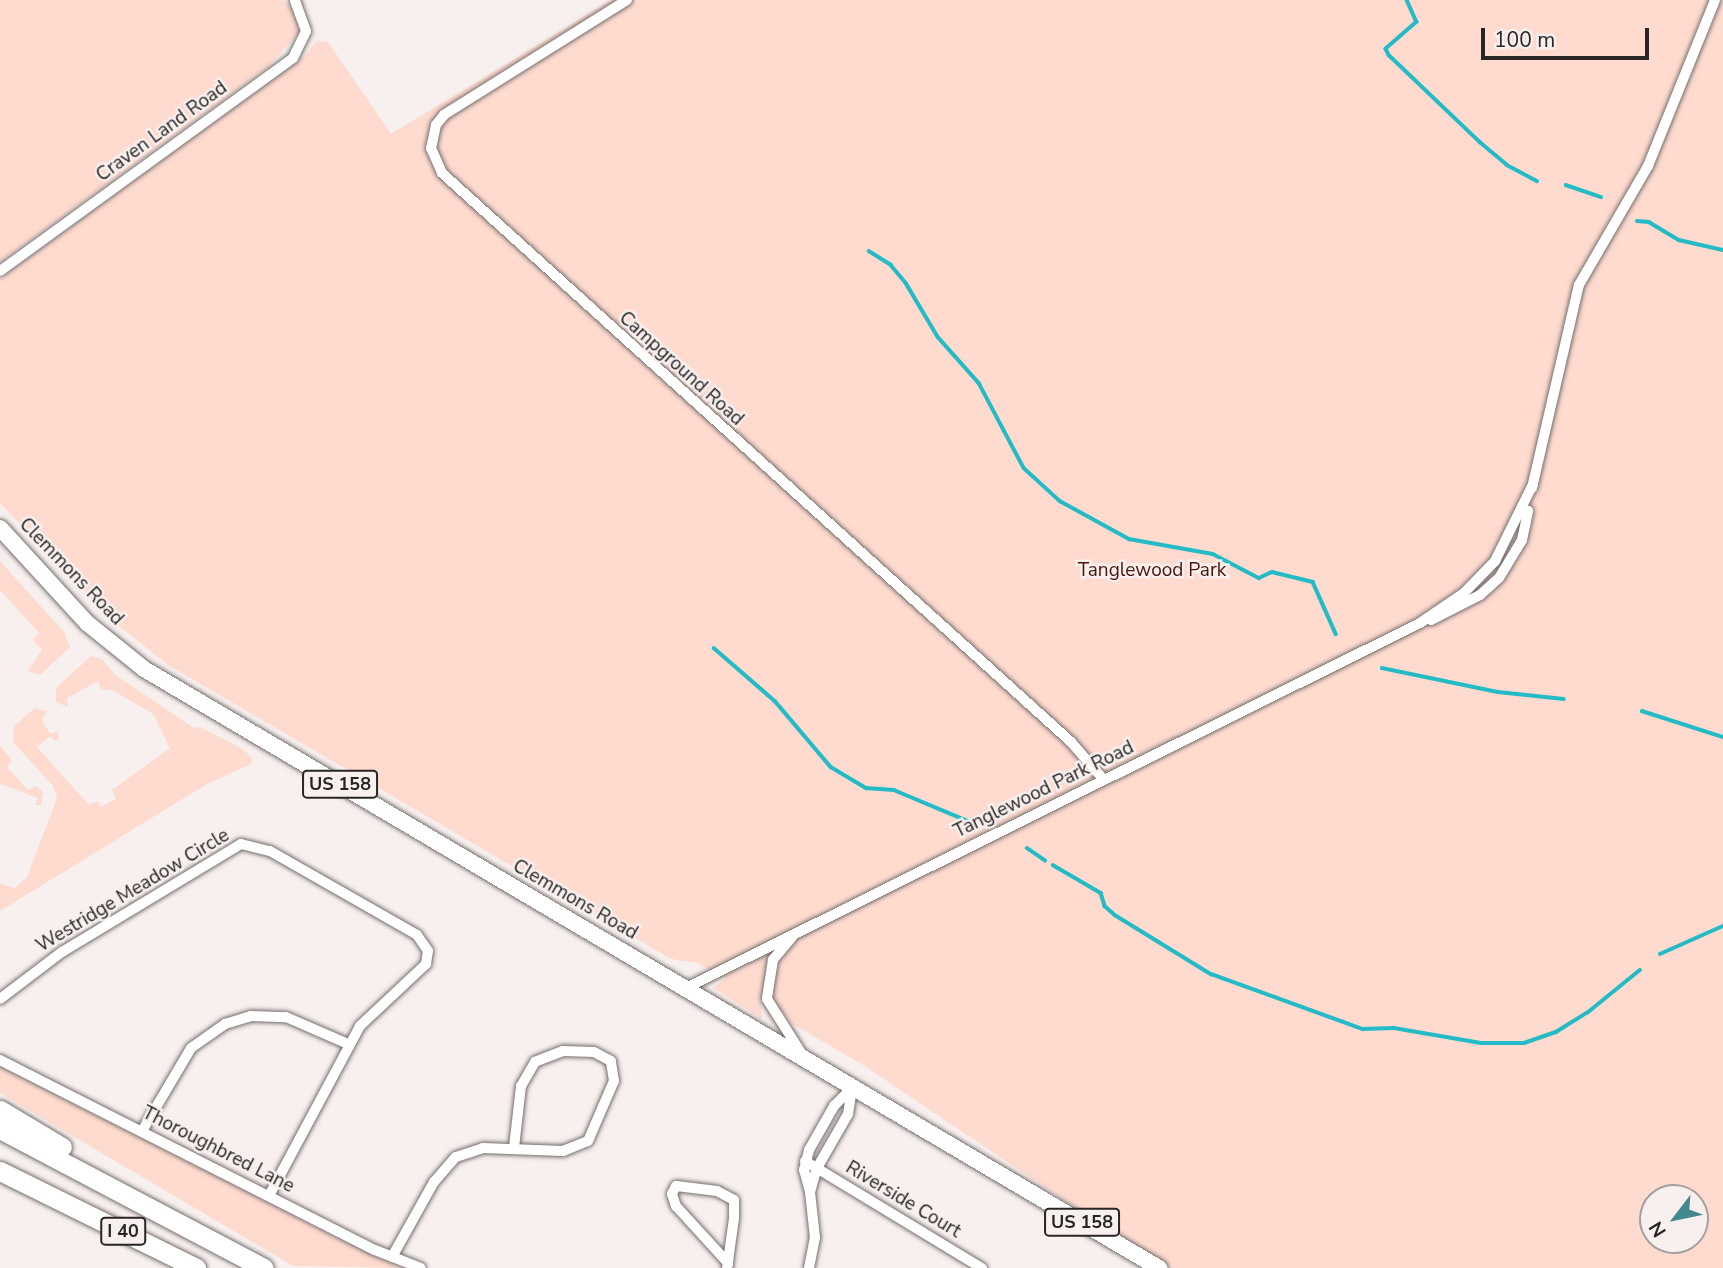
<!DOCTYPE html>
<html>
<head>
<meta charset="utf-8">
<style>
	body { margin:0 }
	#map { position:relative; width:1723px; height:1268px; overflow:hidden; background:#f7f0ee; font-family:"Nunito Sans",sans-serif }
	div>[style] { position:absolute }
	.green>* { inset:0; background:#fedacf }
	.stream>* { height:3.5px; margin:-1.75px; padding:0 1.75px; transform-origin:1.75px; border-radius:1.75px; background:#23bbc6 }
	.roads { filter:drop-shadow(0 0 2px #756f6d) drop-shadow(0 0 2px #756f6d) }
	.street>* { height:10px; margin:-5px; padding:0 5px; transform-origin:5px; border-radius:5px; background:#fff }
	.primary>* { height:16px; margin:-8px; padding:0 8px; transform-origin:8px; border-radius:8px; background:#fff }
	.highway>* { height:19px; margin:-9.5px; padding:0 9.5px; transform-origin:9.5px; border-radius:9.5px; background:#fff }
	span { translate:-50% -50%; white-space:nowrap; text-align:center; line-height:1.15; -webkit-text-stroke:5px #f7f0ee; paint-order:stroke }
	.shield-label span { padding:2px 5px; background:#f7f0ee; border:2px solid; border-radius:5px; -webkit-text-stroke-width:0 }
	.shield-label { font-size:18px; color:#282625; font-weight:700 }
	.street-label { font-size:19px; color:#282625 }
	.park-label { font-size:19px; color:#4d1505 }
	.north { position:absolute; left:1639px; top:1184px; width:70px; height:70px; box-sizing:border-box; background:#f7f0ee; border:2px solid #a49f9e; border-radius:50%; rotate:238deg; font-size:19px; font-weight:700; line-height:28px; text-align:center; color:#282625 }
	.north::after { content:''; display:block; margin:auto; width:24px; height:32px; background:#428a90; clip-path:polygon(50% 0,100% 100%,50% 72%,0 100%) }
	.scale { position:absolute; left:1481px; top:28px; width:168px; height:32px; box-sizing:border-box; border:4px solid #282625; border-top:0; padding-left:9px; font-size:21px; line-height:24px; white-space:nowrap; color:#282625; -webkit-text-stroke:5px #f7f0ee; paint-order:stroke }
</style>
</head>
<body>
<div id="map">
	<div class="green">
		<div style="clip-path:polygon(0 0,284px 0,297px 17px,300px 31px,268px 67px,0 262px)"></div>
		<div style="clip-path:polygon(evenodd,611px 0,1723px 0,1723px 1268px,1165px 1268px,863px 1065px,791px 1023px,785px 1014px,760px 999px,762px 1019px,713px 988px,725px 979px,698px 963px,671px 959px,168px 665px,115px 623px,0 503px,0 279px,305px 55px,317px 41px,328px 42px,391px 134px,611px 0,1653px 1198px,1695px 1198px,1695px 1240px,1653px 1240px,1653px 1198px)"></div>
		<div style="clip-path:polygon(0 561px,64px 632px,70px 647px,40px 675px,28px 671px,42px 650px,33px 640px,39px 633px,0 590px)"></div>
		<div style="clip-path:polygon(91px 656px,102px 659px,114px 674px,194px 728px,200px 727px,241px 748px,252px 758px,251px 764px,207px 784px,0 911px,0 884px,15px 888px,27px 877px,57px 798px,53px 786px,13px 742px,14px 726px,35px 708px,47px 711px,42px 720px,50px 734px,57px 731px,59px 737px,55px 741px,50px 736px,37px 747px,89px 805px,97px 801px,101px 807px,116px 799px,112px 790px,170px 748px,153px 714px,112px 690px,101px 689px,98px 681px,67px 698px,68px 707px,56px 702px,56px 688px)"></div>
		<div style="clip-path:polygon(0 746px,12px 760px,7px 767px,28px 790px,36px 786px,43px 792px,41px 805px,35px 805px,38px 798px,0 784px)"></div>
		<div style="clip-path:polygon(0 1067px,378px 1258px,401px 1268px,293px 1266px,0 1093px)"></div>
	</div>
	<div class="stream">
		<div style="left:1407px;top:0;width:24px;rotate:66deg"></div>
		<div style="left:1417px;top:22px;width:41px;rotate:138.9deg"></div>
		<div style="left:1386px;top:49px;width:7px;rotate:63deg"></div>
		<div style="left:1389px;top:55px;width:126px;rotate:43.7deg"></div>
		<div style="left:1480px;top:142px;width:35px;rotate:40deg"></div>
		<div style="left:1507px;top:165px;width:34px;rotate:28deg"></div>
		<div style="left:1566px;top:185px;width:37px;rotate:19deg"></div>
		<div style="left:1637px;top:221px;width:12px;rotate:5deg"></div>
		<div style="left:1649px;top:222px;width:35px;rotate:31deg"></div>
		<div style="left:1679px;top:240px;width:45px;rotate:12.8deg"></div>
		<div style="left:869px;top:251px;width:26px;rotate:32deg"></div>
		<div style="left:891px;top:265px;width:23px;rotate:50deg"></div>
		<div style="left:906px;top:283px;width:63px;rotate:59.3deg"></div>
		<div style="left:938px;top:337px;width:62px;rotate:48.3deg"></div>
		<div style="left:979px;top:383px;width:96px;rotate:62.1deg"></div>
		<div style="left:1024px;top:468px;width:49px;rotate:42.5deg"></div>
		<div style="left:1060px;top:501px;width:79px;rotate:28.8deg"></div>
		<div style="left:1129px;top:539px;width:85px;rotate:10.1deg"></div>
		<div style="left:1213px;top:554px;width:52px;rotate:27.6deg"></div>
		<div style="left:1259px;top:578px;width:14px;rotate:-25deg"></div>
		<div style="left:1272px;top:572px;width:42px;rotate:13.7deg"></div>
		<div style="left:1313px;top:582px;width:57px;rotate:66.1deg"></div>
		<div style="left:714px;top:648px;width:81px;rotate:41deg"></div>
		<div style="left:775px;top:701px;width:87px;rotate:49.7deg"></div>
		<div style="left:831px;top:767px;width:41px;rotate:31deg"></div>
		<div style="left:866px;top:788px;width:28px;rotate:4deg"></div>
		<div style="left:894px;top:790px;width:80px;rotate:22.7deg"></div>
		<div style="left:1382px;top:668px;width:118px;rotate:11.7deg"></div>
		<div style="left:1498px;top:692px;width:66px;rotate:6.1deg"></div>
		<div style="left:1642px;top:711px;width:85px;rotate:17.8deg"></div>
		<div style="left:1027px;top:848px;width:22px;rotate:34deg"></div>
		<div style="left:1053px;top:865px;width:56px;rotate:30.3deg"></div>
		<div style="left:1101px;top:893px;width:14px;rotate:73deg"></div>
		<div style="left:1105px;top:906px;width:13px;rotate:42deg"></div>
		<div style="left:1115px;top:915px;width:113px;rotate:31.6deg"></div>
		<div style="left:1211px;top:974px;width:162px;rotate:19.9deg"></div>
		<div style="left:1363px;top:1029px;width:31px;rotate:-2deg"></div>
		<div style="left:1394px;top:1028px;width:88px;rotate:9.8deg"></div>
		<div style="left:1481px;top:1043px;width:43px"></div>
		<div style="left:1524px;top:1043px;width:34px;rotate:-19deg"></div>
		<div style="left:1556px;top:1032px;width:36px;rotate:-32deg"></div>
		<div style="left:1587px;top:1013px;width:68px;rotate:-39.1deg"></div>
		<div style="left:1660px;top:954px;width:69px;rotate:-24deg"></div>
	</div>
	<div class="roads">
		<div class="street">
			<div style="left:627px;top:0;width:216px;rotate:147.9deg"></div>
			<div style="left:444px;top:115px;width:13px;rotate:129deg"></div>
			<div style="left:436px;top:125px;width:24px;rotate:102deg"></div>
			<div style="left:431px;top:148px;width:27px;rotate:66deg"></div>
			<div style="left:442px;top:173px;width:848px;rotate:42.13deg"></div>
			<div style="left:1071px;top:742px;width:50px;rotate:49deg"></div>
			<div style="left:0;top:271px;width:362px;rotate:-36deg"></div>
			<div style="left:293px;top:58px;width:30px;rotate:-64deg"></div>
			<div style="left:306px;top:31px;width:33px;rotate:-110deg"></div>
			<div style="left:1532px;top:488px;width:208px;rotate:-77deg"></div>
			<div style="left:1579px;top:285px;width:138px;rotate:-59.9deg"></div>
			<div style="left:1648px;top:166px;width:179px;rotate:-68deg"></div>
			<div style="left:1431px;top:620px;width:55px;rotate:-27deg"></div>
			<div style="left:1480px;top:595px;width:25px;rotate:-42deg"></div>
			<div style="left:1499px;top:578px;width:44px;rotate:-58.8deg"></div>
			<div style="left:1522px;top:540px;width:30px;rotate:-78deg"></div>
			<div style="left:792px;top:937px;width:30px;rotate:130deg"></div>
			<div style="left:773px;top:960px;width:39px;rotate:99deg"></div>
			<div style="left:767px;top:999px;width:67px;rotate:57.7deg"></div>
			<div style="left:684px;top:989px;width:822px;rotate:-26.44deg"></div>
			<div style="left:1420px;top:623px;width:53px;rotate:-34.3deg"></div>
			<div style="left:1464px;top:593px;width:45px;rotate:-45.9deg"></div>
			<div style="left:1495px;top:561px;width:86px;rotate:-63.7deg"></div>
			<div style="left:0;top:999px;width:78px;rotate:-37.2deg"></div>
			<div style="left:62px;top:952px;width:209px;rotate:-31.1deg"></div>
			<div style="left:241px;top:844px;width:30px;rotate:14deg"></div>
			<div style="left:270px;top:851px;width:169px;rotate:29.7deg"></div>
			<div style="left:417px;top:935px;width:19px;rotate:55deg"></div>
			<div style="left:428px;top:951px;width:13px;rotate:99deg"></div>
			<div style="left:426px;top:964px;width:91px;rotate:136.8deg"></div>
			<div style="left:360px;top:1026px;width:193px;rotate:118.2deg"></div>
			<div style="left:0;top:1060px;width:420px;rotate:26.9deg"></div>
			<div style="left:375px;top:1250px;width:49px;rotate:21.4deg"></div>
			<div style="left:142px;top:1131px;width:96px;rotate:-59.4deg"></div>
			<div style="left:191px;top:1048px;width:42px;rotate:-35.2deg"></div>
			<div style="left:225px;top:1024px;width:27px;rotate:-17deg"></div>
			<div style="left:251px;top:1016px;width:35px;rotate:2deg"></div>
			<div style="left:286px;top:1017px;width:68px;rotate:23.5deg"></div>
			<div style="left:805px;top:1161px;width:207px;rotate:31.2deg"></div>
			<div style="left:810px;top:1192px;width:23px;rotate:-105deg"></div>
			<div style="left:804px;top:1170px;width:21px;rotate:-76deg"></div>
			<div style="left:809px;top:1150px;width:51px;rotate:-60.4deg"></div>
			<div style="left:834px;top:1106px;width:25px;rotate:-45deg"></div>
			<div style="left:392px;top:1257px;width:86px;rotate:-60.8deg"></div>
			<div style="left:434px;top:1182px;width:33px;rotate:-49deg"></div>
			<div style="left:456px;top:1157px;width:28px;rotate:-18deg"></div>
			<div style="left:483px;top:1148px;width:80px;rotate:2.1deg"></div>
			<div style="left:563px;top:1151px;width:27px;rotate:-22deg"></div>
			<div style="left:588px;top:1141px;width:65px;rotate:-66.6deg"></div>
			<div style="left:614px;top:1081px;width:20px;rotate:-99deg"></div>
			<div style="left:611px;top:1061px;width:19px;rotate:-152deg"></div>
			<div style="left:594px;top:1052px;width:31px;rotate:-178deg"></div>
			<div style="left:563px;top:1051px;width:30px;rotate:159deg"></div>
			<div style="left:535px;top:1062px;width:28px;rotate:120deg"></div>
			<div style="left:521px;top:1086px;width:61px;rotate:96.5deg"></div>
			<div style="left:727px;top:1268px;width:5px;rotate:-79deg"></div>
			<div style="left:728px;top:1263px;width:9px;rotate:-84deg"></div>
			<div style="left:729px;top:1254px;width:37px;rotate:-82deg"></div>
			<div style="left:734px;top:1217px;width:17px;rotate:-90deg"></div>
			<div style="left:734px;top:1200px;width:19px;rotate:-152deg"></div>
			<div style="left:717px;top:1191px;width:41px;rotate:-173deg"></div>
			<div style="left:676px;top:1186px;width:9px;rotate:117deg"></div>
			<div style="left:672px;top:1194px;width:13px;rotate:72deg"></div>
			<div style="left:676px;top:1206px;width:77px;rotate:47.6deg"></div>
			<div style="left:809px;top:1268px;width:31px;rotate:-79deg"></div>
			<div style="left:815px;top:1238px;width:46px;rotate:-96.2deg"></div>
			<div style="left:810px;top:1192px;width:25px;rotate:-74deg"></div>
			<div style="left:817px;top:1168px;width:62px;rotate:-60.1deg"></div>
			<div style="left:848px;top:1114px;width:26px;rotate:-81deg"></div>
		</div>
		<div class="primary">
			<div style="left:0;top:528px;width:129px;rotate:47.5deg"></div>
			<div style="left:87px;top:623px;width:73px;rotate:38.9deg"></div>
			<div style="left:144px;top:669px;width:1179px;rotate:30.55deg"></div>
		</div>
		<div class="highway">
			<div style="left:0;top:1110px;width:72px;rotate:30.8deg"></div>
			<div style="left:0;top:1129px;width:298px;rotate:27.8deg"></div>
			<div style="left:0;top:1171px;width:219px;rotate:26.3deg"></div>
		</div>
	</div>
	<div class="shield-label">
		<span style="left:340px;top:784px">US 158</span>
		<span style="left:1082px;top:1222px">US 158</span>
		<span style="left:123px;top:1231px">I 40</span>
	</div>
	<div class="street-label">
		<span style="left:162px;top:132px;rotate:-36deg">Craven Land Road</span>
		<span style="left:681px;top:369px;rotate:42deg">Campground Road</span>
		<span style="left:71px;top:572px;rotate:46deg">Clemmons Road</span>
		<span style="left:1044px;top:790px;rotate:-26deg">Tanglewood Park Road</span>
		<span style="left:133px;top:891px;rotate:-31deg">Westridge Meadow Circle</span>
		<span style="left:575px;top:900px;rotate:30deg">Clemmons Road</span>
		<span style="left:218px;top:1150px;rotate:27deg">Thoroughbred Lane</span>
		<span style="left:903px;top:1200px;rotate:31deg">Riverside Court</span>
	</div>
	<div class="park-label">
		<span style="left:1152px;top:571px">Tanglewood Park</span>
	</div>
	<div class="north">N</div>
	<div class="scale">100 m</div>
</div>
</body>
</html>
